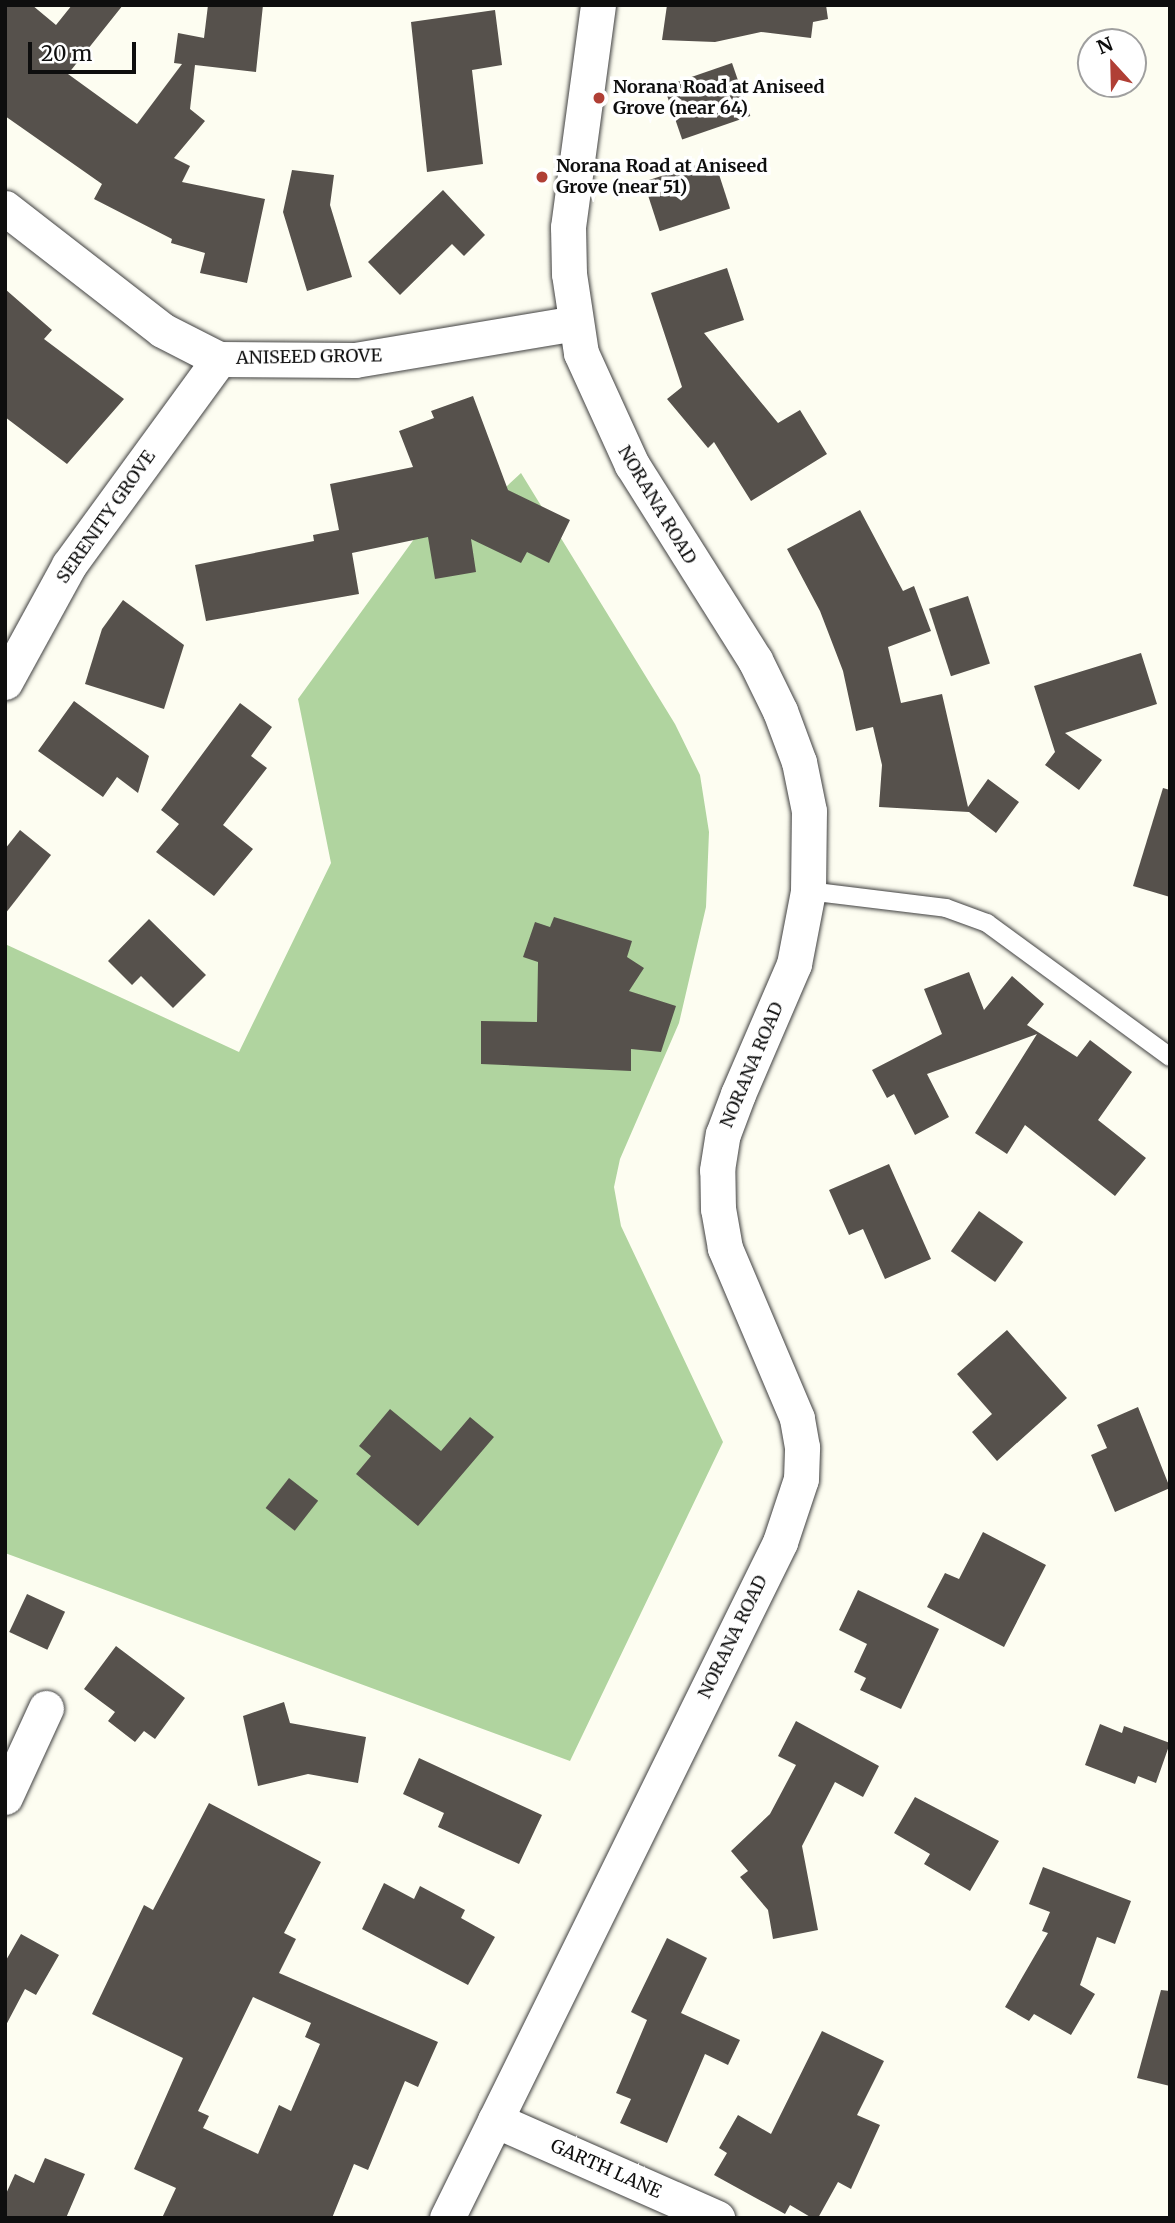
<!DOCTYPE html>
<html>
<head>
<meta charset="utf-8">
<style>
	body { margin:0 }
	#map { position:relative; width:1175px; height:2223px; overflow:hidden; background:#fdfdf1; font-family:Merriweather,serif }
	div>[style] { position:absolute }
	.forest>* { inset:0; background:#b0d49f }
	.building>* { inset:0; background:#56514c; transform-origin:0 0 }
	.roads { filter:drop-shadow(0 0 2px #414141) drop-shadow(0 0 2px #414141) }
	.lane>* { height:18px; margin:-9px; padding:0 9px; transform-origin:9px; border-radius:9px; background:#fff }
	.street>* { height:35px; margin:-17.5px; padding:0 17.5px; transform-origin:17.5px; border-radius:17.5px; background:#fff }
	.dots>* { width:19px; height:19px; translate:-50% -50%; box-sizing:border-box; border:4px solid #fff; border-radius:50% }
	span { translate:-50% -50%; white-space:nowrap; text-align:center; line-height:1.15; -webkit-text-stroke:7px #fff; paint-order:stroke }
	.poi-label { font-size:18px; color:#0e0e0e; font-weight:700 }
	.left { translate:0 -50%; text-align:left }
	.street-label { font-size:18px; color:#0e0e0e }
	.frame { position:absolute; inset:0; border:7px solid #0e0e0e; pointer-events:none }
	.north { position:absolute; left:1077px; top:28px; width:70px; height:70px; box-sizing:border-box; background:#fff; border:2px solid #9f9f9f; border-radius:50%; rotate:338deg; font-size:19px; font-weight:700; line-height:28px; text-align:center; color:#0e0e0e }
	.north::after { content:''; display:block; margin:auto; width:24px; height:32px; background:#b03f35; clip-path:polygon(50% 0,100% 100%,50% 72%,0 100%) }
	.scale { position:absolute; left:28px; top:42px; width:108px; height:32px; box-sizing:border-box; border:4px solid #0e0e0e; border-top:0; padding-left:9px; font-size:21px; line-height:24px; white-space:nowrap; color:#0e0e0e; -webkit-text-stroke:5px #fff; paint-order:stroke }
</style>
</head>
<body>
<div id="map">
	<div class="forest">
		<div style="clip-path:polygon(521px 473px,675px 724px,700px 775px,709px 832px,706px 907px,679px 1023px,620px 1159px,614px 1187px,621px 1226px,723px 1442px,570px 1761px,5px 1553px,5px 944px,239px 1052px,331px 863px,298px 699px,425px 524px,492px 500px)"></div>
	</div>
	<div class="building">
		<div style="clip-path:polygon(5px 5px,32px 5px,56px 25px,72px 5px,123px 5px,68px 74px,137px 124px,182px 64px,174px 63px,178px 33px,204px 38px,208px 5px,263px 5px,256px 72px,195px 65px,190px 109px,205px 121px,174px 158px,190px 166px,182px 182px,265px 199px,247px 283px,200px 273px,205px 253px,171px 243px,172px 239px,94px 199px,102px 184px,5px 116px)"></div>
		<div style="clip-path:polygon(667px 5px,826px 5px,828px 19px,813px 22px,811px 38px,761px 32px,715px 42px,662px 40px)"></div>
		<div style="clip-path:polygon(495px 10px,502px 65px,472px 70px,483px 164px,427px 172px,411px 22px)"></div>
		<div style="left:732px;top:63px;width:56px;height:72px;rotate:71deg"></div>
		<div style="left:714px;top:159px;width:52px;height:74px;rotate:72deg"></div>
		<div style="clip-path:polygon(292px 170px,334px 175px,330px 205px,352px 277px,307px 291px,283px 212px)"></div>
		<div style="clip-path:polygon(443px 190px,485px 235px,464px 256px,452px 244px,400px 295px,368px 262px)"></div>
		<div style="clip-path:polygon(727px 268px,744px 320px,704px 333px,778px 423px,800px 410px,827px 454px,751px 501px,714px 442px,708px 448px,667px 399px,682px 387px,651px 293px)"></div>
		<div style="clip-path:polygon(5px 289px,52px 330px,44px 339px,124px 399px,67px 464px,5px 417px)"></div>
		<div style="clip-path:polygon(473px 396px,508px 490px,570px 520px,549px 563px,527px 552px,521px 563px,471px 539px,476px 572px,435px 579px,428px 537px,352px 553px,359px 594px,206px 621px,195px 565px,314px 541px,313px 535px,339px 530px,330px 484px,413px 467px,399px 431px,434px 418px,431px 411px)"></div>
		<div style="clip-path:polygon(860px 510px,903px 591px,914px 586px,931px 631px,888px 647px,901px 703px,942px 694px,968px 807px,988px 779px,1019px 802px,996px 833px,969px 812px,879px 807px,882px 765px,873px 727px,856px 731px,843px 671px,820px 611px,787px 549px)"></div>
		<div style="left:968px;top:596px;width:71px;height:41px;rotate:72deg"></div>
		<div style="clip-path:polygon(123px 600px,184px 645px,164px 709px,85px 684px,102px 629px)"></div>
		<div style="clip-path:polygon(1141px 653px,1157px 704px,1065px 733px,1102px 760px,1079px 790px,1045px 765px,1055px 752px,1034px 686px)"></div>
		<div style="clip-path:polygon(74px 701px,149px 756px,138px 793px,117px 777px,103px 797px,38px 751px)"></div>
		<div style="clip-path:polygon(240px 703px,272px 727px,251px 756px,267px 768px,223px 825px,253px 849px,214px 896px,156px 852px,179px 824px,161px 810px)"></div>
		<div style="clip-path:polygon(1163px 788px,1170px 790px,1170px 897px,1133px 886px)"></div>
		<div style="clip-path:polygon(20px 830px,51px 855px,5px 914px,5px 849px)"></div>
		<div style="clip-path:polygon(554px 917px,632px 941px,627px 957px,644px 968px,629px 991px,676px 1006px,661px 1052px,631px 1049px,631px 1071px,481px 1064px,481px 1021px,537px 1022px,538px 962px,523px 957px,535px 922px,550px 927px)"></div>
		<div style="clip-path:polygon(149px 919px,206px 975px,173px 1008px,141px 976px,132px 985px,108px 961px)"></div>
		<div style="clip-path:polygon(969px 972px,984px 1010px,1012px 976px,1044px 1004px,1027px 1025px,1077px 1057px,1090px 1040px,1132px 1072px,1098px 1120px,1146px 1158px,1115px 1196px,1025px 1125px,1007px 1154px,975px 1133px,1037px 1034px,927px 1074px,949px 1117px,915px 1135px,894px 1094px,887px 1098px,872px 1070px,942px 1034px,924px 989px)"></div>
		<div style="clip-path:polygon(889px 1164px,931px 1259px,885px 1279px,863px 1229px,849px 1235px,829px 1190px)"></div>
		<div style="left:979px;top:1211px;width:54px;height:49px;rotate:35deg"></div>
		<div style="clip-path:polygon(1007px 1330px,1067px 1398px,997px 1461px,972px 1432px,992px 1414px,957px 1374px)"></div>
		<div style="clip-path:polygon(1138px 1407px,1170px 1488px,1115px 1512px,1091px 1455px,1107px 1448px,1097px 1425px)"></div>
		<div style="clip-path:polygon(390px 1409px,441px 1451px,470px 1417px,494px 1437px,418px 1526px,356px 1474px,371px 1456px,359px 1446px)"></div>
		<div style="left:289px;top:1478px;width:37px;height:38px;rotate:38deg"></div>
		<div style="clip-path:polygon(983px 1532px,1046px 1565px,1004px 1647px,927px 1607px,945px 1573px,959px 1579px)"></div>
		<div style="clip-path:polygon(858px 1590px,939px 1629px,901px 1709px,860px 1690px,866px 1678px,854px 1672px,867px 1644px,839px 1630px)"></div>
		<div style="left:27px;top:1594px;width:42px;height:42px;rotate:25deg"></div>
		<div style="clip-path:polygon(116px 1646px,185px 1698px,155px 1739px,144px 1731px,135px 1742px,108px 1721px,115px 1712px,84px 1689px)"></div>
		<div style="clip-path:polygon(284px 1702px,290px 1723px,366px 1737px,358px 1783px,308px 1774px,258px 1786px,243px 1716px)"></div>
		<div style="clip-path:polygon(796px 1721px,879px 1766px,863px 1797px,835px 1782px,802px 1846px,818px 1930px,773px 1939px,768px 1910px,740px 1877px,748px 1871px,731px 1851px,770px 1814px,796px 1765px,778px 1756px)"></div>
		<div style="clip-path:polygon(1100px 1724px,1122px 1733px,1124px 1726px,1170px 1743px,1156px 1783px,1138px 1776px,1135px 1784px,1085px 1765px)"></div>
		<div style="clip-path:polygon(419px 1758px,542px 1815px,519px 1864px,438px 1827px,444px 1813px,403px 1794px)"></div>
		<div style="clip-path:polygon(915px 1797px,999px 1841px,970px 1891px,924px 1864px,930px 1854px,894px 1833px)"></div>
		<div style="clip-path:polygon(evenodd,209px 1803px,321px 1862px,284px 1933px,296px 1939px,279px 1973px,438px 2042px,418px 2087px,405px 2081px,368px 2170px,354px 2164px,332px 2218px,162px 2218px,176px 2188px,134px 2169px,183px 2058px,92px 2014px,144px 1905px,153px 1910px,209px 1803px,253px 1997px,311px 2023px,305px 2037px,320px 2044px,291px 2111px,279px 2105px,258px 2154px,203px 2128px,209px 2116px,198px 2111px,253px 1997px)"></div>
		<div style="clip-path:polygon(1043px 1867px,1131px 1901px,1115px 1944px,1097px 1937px,1080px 1985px,1095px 1994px,1071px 2035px,1034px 2014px,1029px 2021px,1005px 2007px,1048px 1933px,1042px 1931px,1050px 1912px,1029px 1904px)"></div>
		<div style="clip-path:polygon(384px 1883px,414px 1899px,420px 1886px,465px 1910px,461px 1918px,495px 1937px,468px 1985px,362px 1929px)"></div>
		<div style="clip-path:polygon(21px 1934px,59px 1955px,36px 1995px,25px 1989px,5px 2027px,5px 1962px)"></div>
		<div style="clip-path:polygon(667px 1938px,707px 1958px,681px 2013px,740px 2040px,728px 2065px,705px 2054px,667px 2143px,620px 2123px,631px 2099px,616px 2093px,647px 2020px,631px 2012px)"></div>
		<div style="clip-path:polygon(1161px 1990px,1170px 1991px,1170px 2086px,1137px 2078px)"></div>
		<div style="clip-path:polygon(822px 2031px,884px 2061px,857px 2115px,880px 2125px,851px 2189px,838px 2182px,818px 2218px,812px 2218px,790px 2205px,785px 2214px,714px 2175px,727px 2153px,719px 2148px,738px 2115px,771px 2134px)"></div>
		<div style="clip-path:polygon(45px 2158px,85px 2174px,66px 2218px,5px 2218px,5px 2196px,15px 2174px,34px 2183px)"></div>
	</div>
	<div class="roads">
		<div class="lane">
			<div style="left:808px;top:891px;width:139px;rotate:7deg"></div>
			<div style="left:946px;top:908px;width:44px;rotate:20.1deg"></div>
			<div style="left:987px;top:923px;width:227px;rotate:36.2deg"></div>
		</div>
		<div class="street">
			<div style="left:5px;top:208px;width:199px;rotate:37.8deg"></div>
			<div style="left:162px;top:330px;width:64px;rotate:27deg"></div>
			<div style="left:219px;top:359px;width:136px;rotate:0.4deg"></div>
			<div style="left:355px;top:360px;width:224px;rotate:-9.5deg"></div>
			<div style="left:5px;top:682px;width:133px;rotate:-61.3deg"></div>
			<div style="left:69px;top:565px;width:255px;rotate:-53.9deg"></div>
			<div style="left:5px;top:1797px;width:98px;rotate:-65.3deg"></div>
			<div style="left:495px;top:2120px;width:243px;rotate:23.8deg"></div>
			<div style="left:447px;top:2218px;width:754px;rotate:-63.77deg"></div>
			<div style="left:780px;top:1542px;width:66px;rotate:-71.6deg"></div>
			<div style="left:801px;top:1479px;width:32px;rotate:-88deg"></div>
			<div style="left:802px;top:1447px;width:29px;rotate:-100deg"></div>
			<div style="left:797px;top:1418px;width:185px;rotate:-113deg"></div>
			<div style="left:725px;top:1248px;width:40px;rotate:-100deg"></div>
			<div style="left:718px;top:1209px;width:39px;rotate:-91deg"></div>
			<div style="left:717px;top:1170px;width:36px;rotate:-81deg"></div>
			<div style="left:723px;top:1134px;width:43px;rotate:-69.4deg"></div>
			<div style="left:738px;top:1094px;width:142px;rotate:-66.7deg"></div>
			<div style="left:794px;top:964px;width:74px;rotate:-79.1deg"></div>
			<div style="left:808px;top:891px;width:80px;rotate:-89.3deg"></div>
			<div style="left:809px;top:811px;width:50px;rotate:-101.5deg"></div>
			<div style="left:799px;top:762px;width:54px;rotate:-110.4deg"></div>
			<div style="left:780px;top:711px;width:57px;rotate:-116.1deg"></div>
			<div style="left:755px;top:660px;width:231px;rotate:-122.2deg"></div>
			<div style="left:632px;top:465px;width:123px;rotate:-114.5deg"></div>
			<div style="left:581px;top:353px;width:80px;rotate:-98.6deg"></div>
			<div style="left:569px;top:274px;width:47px;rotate:-91.2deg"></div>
			<div style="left:568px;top:227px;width:224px;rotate:-82.3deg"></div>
		</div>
	</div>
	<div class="dots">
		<div style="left:599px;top:98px;background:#b03f35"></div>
		<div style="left:542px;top:177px;background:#b03f35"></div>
	</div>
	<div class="poi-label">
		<span class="left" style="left:613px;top:98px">Norana Road at Aniseed<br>Grove (near 64)</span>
		<span class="left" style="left:556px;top:177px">Norana Road at Aniseed<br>Grove (near 51)</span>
	</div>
	<div class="street-label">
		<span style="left:309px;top:357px;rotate:-1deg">ANISEED GROVE</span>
		<span style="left:657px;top:505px;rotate:59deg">NORANA ROAD</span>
		<span style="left:106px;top:517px;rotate:-55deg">SERENITY GROVE</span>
		<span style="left:752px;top:1065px;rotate:-67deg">NORANA ROAD</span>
		<span style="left:733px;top:1637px;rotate:-64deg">NORANA ROAD</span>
		<span style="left:606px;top:2169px;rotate:24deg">GARTH LANE</span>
	</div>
	<div class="frame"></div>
	<div class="north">N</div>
	<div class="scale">20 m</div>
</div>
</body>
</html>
